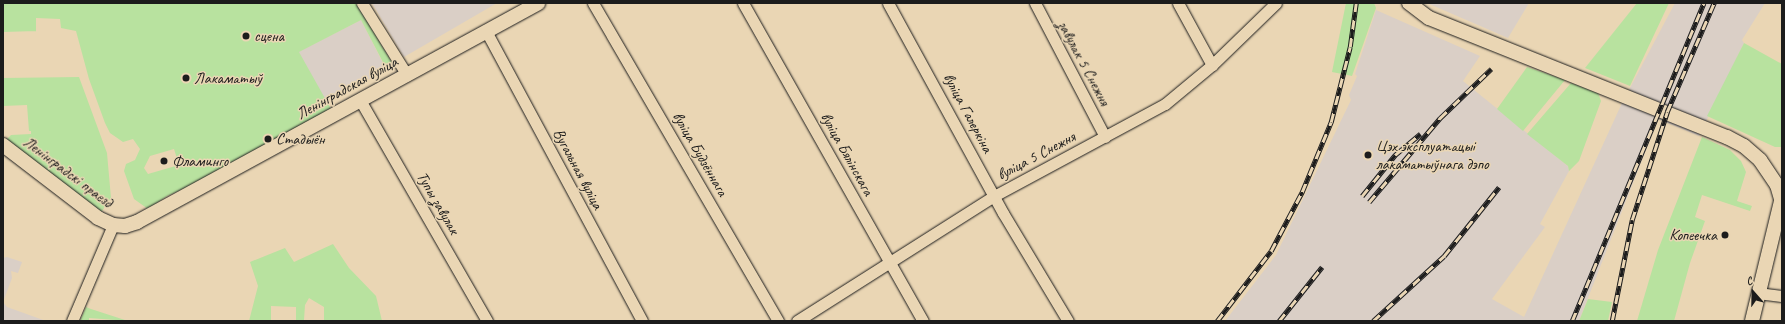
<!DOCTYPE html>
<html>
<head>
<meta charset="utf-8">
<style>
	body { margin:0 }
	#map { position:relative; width:1785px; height:324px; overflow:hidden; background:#ead6b4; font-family:Caveat,sans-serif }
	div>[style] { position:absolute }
	.built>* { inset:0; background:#dacfc6; transform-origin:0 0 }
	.green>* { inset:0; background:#b8e29f }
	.roads { filter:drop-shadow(0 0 1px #1c1c1c) drop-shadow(0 0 1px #1c1c1c) }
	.minor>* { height:11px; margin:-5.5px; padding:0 5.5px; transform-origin:5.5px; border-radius:5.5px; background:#ead6b4 }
	.tertiary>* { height:14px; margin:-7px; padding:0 7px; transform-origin:7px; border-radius:7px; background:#ead6b4 }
	.rail>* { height:4.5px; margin-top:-2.25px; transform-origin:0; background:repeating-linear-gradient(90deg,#ead6b4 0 9px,#1c1c1c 0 18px); box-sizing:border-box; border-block:1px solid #1c1c1c }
	.dots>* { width:11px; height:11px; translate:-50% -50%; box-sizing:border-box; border:2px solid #ead6b4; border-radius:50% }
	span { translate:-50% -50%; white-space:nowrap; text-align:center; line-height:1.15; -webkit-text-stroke:3px #ead6b4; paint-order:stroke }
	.poi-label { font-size:16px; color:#1c1c1c }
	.left { translate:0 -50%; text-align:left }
	.right { translate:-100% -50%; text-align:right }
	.street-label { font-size:16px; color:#1c1c1c }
	.frame { position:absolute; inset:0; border:4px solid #1c1c1c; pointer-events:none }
	.north { position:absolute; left:1733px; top:272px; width:40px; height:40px; -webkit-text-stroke:3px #ead6b4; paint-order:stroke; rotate:340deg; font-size:11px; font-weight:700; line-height:16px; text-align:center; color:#1c1c1c }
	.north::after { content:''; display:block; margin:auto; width:14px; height:18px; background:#1c1c1c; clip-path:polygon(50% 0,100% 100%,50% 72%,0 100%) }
</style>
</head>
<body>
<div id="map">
	<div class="built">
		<div style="clip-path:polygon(372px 3px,497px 3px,404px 57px)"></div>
		<div style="clip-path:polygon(1427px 3px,1529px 3px,1508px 38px)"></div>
		<div style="clip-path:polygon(1675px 3px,1765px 3px,1742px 40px,1744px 43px,1699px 136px,1658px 119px,1579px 321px,1225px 321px,1276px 255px,1351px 100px,1349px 95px,1357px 76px,1355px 74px,1376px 10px,1480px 56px,1463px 81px,1568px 166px,1569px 171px,1540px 224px,1545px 227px,1492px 299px,1524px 317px,1622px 103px)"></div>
		<div style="left:361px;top:20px;width:56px;height:70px;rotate:63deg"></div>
		<div style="clip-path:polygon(7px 257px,22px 262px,18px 273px,11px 271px,12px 278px,3px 302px,7px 307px,46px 321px,3px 321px,3px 258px)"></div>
	</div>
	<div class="green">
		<div style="clip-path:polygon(evenodd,3px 3px,356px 3px,394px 66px,387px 70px,361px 20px,299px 52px,331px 109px,197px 183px,167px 196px,148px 209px,134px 199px,124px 171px,126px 164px,135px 160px,140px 149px,133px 139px,123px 142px,110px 133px,105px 123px,89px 79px,76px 31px,61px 28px,60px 19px,36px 18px,36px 31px,3px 32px,3px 3px,174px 149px,179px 165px,148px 174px,144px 168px,150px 156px,174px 149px)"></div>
		<div style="clip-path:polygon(1346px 3px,1374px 3px,1376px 8px,1352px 76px,1332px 72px)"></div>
		<div style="clip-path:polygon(1637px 3px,1669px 3px,1630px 86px,1585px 68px)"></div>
		<div style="clip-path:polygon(1744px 43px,1782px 64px,1782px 147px,1775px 147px,1707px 116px)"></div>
		<div style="clip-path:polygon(1527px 67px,1565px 80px,1523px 131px,1497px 109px)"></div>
		<div style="clip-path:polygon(79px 77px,107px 153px,111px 198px,102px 211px,99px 211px,6px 140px,11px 135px,31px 134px,31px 131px,29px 131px,27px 105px,3px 106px,3px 78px)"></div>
		<div style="clip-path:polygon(1571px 83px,1598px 93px,1601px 101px,1579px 161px,1569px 171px,1568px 166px,1527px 134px)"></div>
		<div style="clip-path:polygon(1702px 137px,1730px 150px,1741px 161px,1746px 172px,1737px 201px,1752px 206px,1750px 211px,1702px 195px,1695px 217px,1705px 221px,1690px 263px,1674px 321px,1637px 321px,1658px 250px)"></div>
		<div style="clip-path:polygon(333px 244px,349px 268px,376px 296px,382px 321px,324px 321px,324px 307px,309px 298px,305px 305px,304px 320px,296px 320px,296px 307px,271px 306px,271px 321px,249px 321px,258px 286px,250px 262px,285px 248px,294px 262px)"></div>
		<div style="clip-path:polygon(1588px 299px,1612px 302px,1608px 321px,1579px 321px)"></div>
		<div style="clip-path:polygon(86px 307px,91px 309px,128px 321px,89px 318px,89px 321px,80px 321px)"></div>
	</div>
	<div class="roads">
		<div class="minor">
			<div style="left:362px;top:3px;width:85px;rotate:58deg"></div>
			<div style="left:593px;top:3px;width:368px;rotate:59.8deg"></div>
			<div style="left:743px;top:3px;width:365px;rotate:60.5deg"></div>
			<div style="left:888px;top:3px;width:239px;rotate:61.3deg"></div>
			<div style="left:1003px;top:213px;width:126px;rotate:59deg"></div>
			<div style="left:1035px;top:3px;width:151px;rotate:62.4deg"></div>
			<div style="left:1178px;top:3px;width:71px;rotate:61.3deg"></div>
			<div style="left:486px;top:31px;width:329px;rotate:61.7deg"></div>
			<div style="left:360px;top:100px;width:255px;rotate:60.1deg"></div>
			<div style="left:1757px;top:293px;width:25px;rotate:7deg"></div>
			<div style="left:72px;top:321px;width:104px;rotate:-66.9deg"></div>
			<div style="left:797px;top:321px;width:233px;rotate:-32.4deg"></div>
			<div style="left:994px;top:196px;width:194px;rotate:-28.3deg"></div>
			<div style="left:1165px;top:104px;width:61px;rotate:-39.7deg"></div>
			<div style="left:1212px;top:65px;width:89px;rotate:-44.1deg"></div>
		</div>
		<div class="tertiary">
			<div style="left:1409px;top:3px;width:25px;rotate:37deg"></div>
			<div style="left:1429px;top:18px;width:321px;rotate:21.8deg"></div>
			<div style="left:1727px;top:137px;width:19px;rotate:28deg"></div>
			<div style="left:1744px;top:146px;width:21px;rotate:41deg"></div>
			<div style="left:1760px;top:160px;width:30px;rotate:56deg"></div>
			<div style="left:1777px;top:185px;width:15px;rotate:74deg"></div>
			<div style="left:3px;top:145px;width:120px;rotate:37.5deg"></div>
			<div style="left:98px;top:218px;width:17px;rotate:25deg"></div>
			<div style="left:113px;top:225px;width:12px;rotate:5deg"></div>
			<div style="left:125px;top:226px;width:13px;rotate:-18deg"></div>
			<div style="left:137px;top:222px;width:457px;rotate:-28.6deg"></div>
			<div style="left:1752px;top:321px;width:128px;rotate:-76.4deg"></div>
		</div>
	</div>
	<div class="rail">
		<div style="left:1362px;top:196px;width:53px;rotate:-51.2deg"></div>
		<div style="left:1395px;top:155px;width:33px;rotate:-40deg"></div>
		<div style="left:1369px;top:202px;width:110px;rotate:-49.8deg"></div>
		<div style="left:1440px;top:118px;width:71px;rotate:-43.9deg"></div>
		<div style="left:1217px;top:321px;width:88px;rotate:-52.4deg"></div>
		<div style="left:1271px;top:251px;width:67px;rotate:-62.3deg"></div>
		<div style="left:1302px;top:192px;width:76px;rotate:-67.5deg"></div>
		<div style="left:1331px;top:122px;width:77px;rotate:-75.8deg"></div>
		<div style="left:1350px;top:47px;width:44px;rotate:-82.2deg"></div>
		<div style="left:1279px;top:321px;width:69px;rotate:-51.5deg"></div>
		<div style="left:1373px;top:321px;width:96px;rotate:-42.5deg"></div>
		<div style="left:1444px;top:256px;width:88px;rotate:-51.4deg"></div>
		<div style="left:1572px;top:321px;width:344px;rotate:-67.5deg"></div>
		<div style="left:1612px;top:321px;width:103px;rotate:-78.8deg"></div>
		<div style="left:1632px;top:220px;width:114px;rotate:-72deg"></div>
		<div style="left:1667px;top:112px;width:119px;rotate:-66.7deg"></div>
	</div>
	<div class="dots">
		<div style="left:246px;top:36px;background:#1c1c1c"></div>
		<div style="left:186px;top:78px;background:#1c1c1c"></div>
		<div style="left:268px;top:139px;background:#1c1c1c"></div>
		<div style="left:1368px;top:155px;background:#1c1c1c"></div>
		<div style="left:164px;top:161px;background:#1c1c1c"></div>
		<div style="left:1725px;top:235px;background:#1c1c1c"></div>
	</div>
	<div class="poi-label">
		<span class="left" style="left:254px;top:36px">сцена</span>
		<span class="left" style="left:194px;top:78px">Лакаматыў</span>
		<span class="left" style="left:276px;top:139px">Стадыён</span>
		<span class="left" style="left:1376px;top:155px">Цэх эксплуатацыі<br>лакаматыўнага дэпо</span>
		<span class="left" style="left:172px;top:161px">Фламинго</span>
		<span class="right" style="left:1717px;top:235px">Копеечка</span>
	</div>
	<div class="street-label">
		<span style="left:1084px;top:63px;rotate:62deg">завулак 5 Снежня</span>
		<span style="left:347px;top:88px;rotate:-29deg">Ленінградская вуліца</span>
		<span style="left:968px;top:113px;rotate:62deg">вуліца Галеркіна</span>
		<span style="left:700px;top:154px;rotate:60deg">вуліца Будзённага</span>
		<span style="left:847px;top:154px;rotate:61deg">вуліца Бялінскага</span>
		<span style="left:1036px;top:156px;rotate:-28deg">вуліца 5 Снежня</span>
		<span style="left:578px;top:169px;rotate:62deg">Вугальная вуліца</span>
		<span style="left:68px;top:172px;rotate:37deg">Ленінградскі праезд</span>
		<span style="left:438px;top:203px;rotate:60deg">Тупы завулак</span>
	</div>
	<div class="frame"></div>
	<div class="north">С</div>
</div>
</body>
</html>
